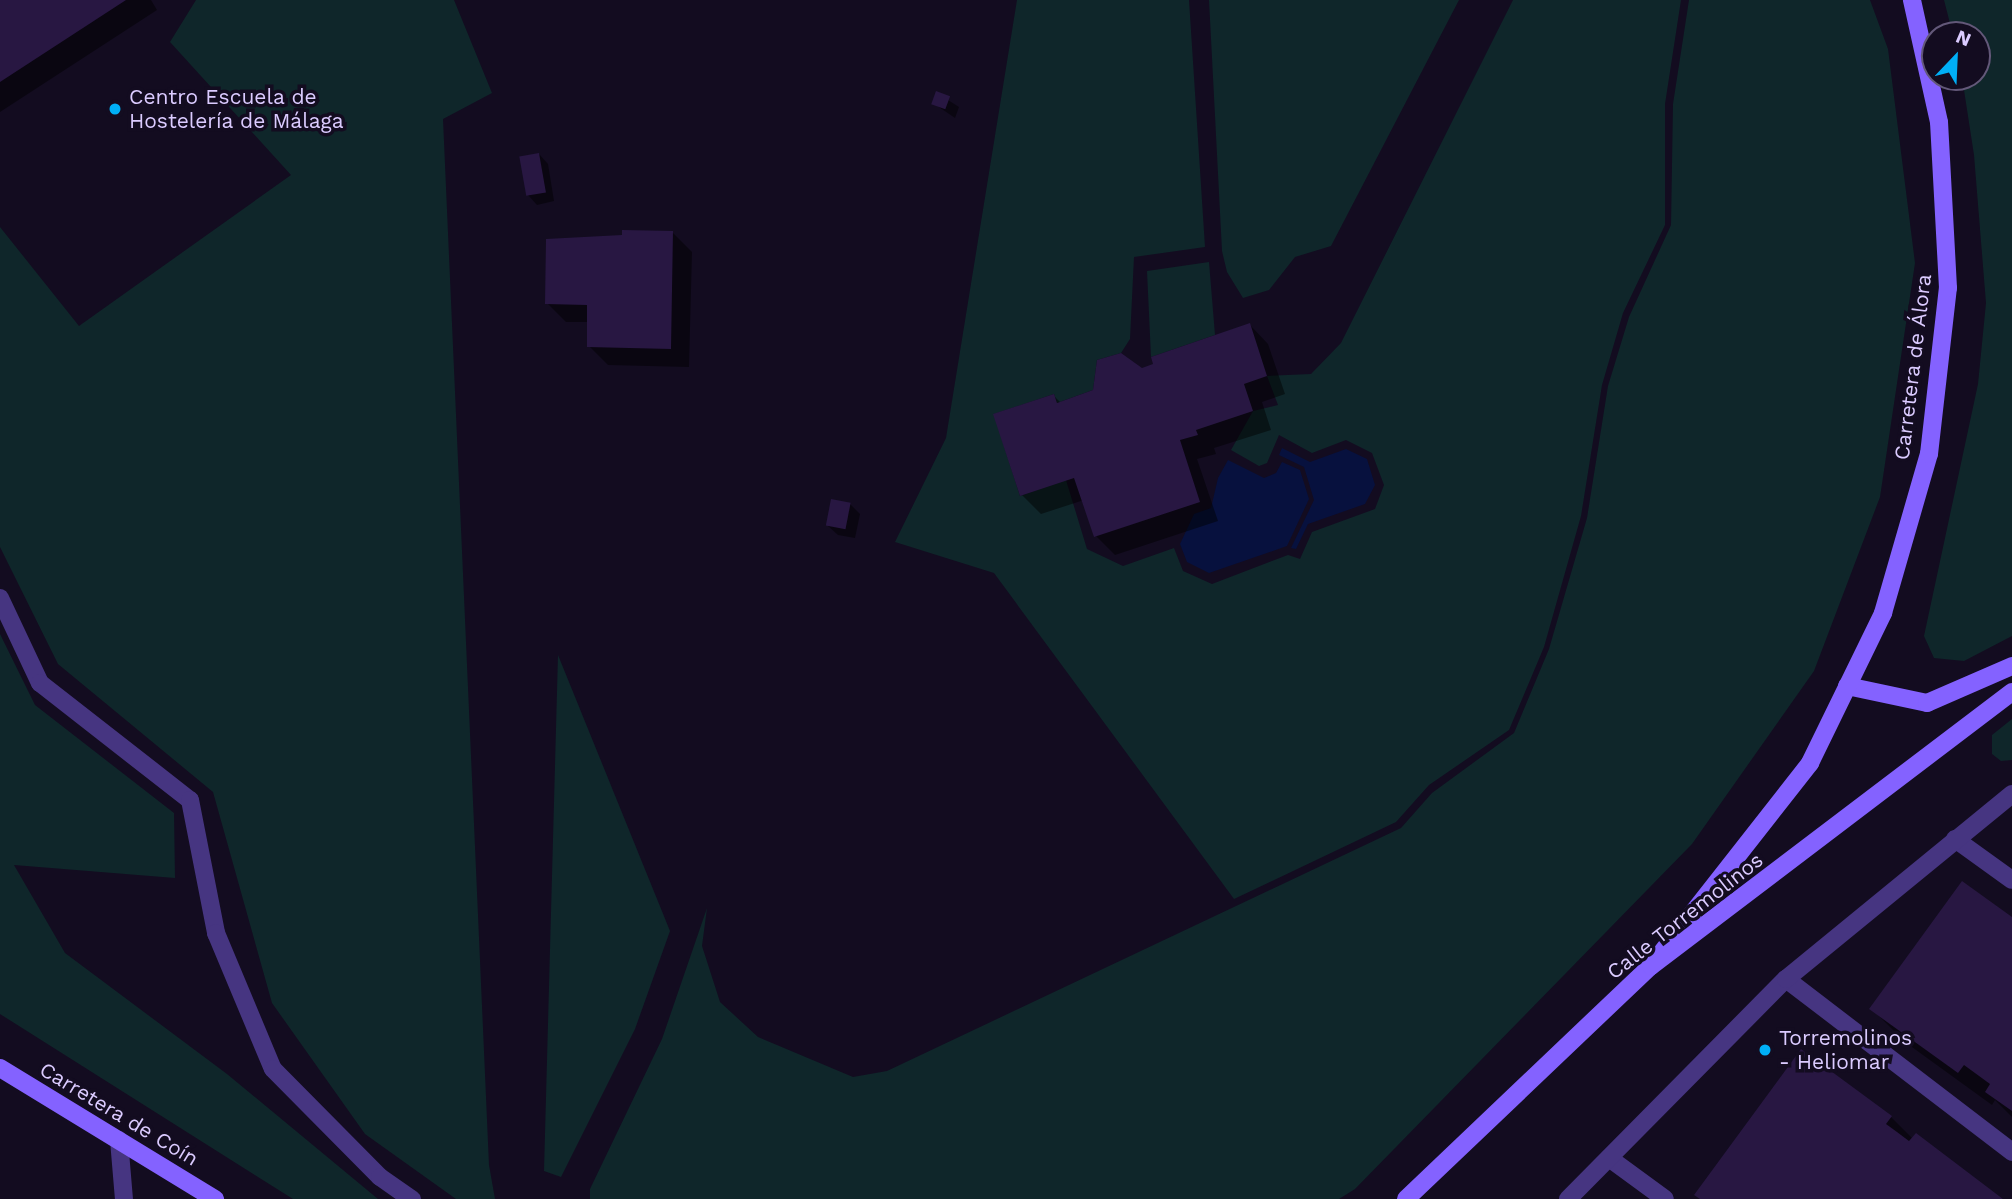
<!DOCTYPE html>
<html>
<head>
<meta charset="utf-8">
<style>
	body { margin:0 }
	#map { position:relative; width:2012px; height:1199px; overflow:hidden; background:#130c20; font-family:"Work Sans",sans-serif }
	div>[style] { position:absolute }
	.green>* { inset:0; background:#0f262a }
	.water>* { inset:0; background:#07113e }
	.shadow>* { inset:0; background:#0007 }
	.building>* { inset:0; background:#281742; transform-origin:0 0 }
	.lane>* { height:18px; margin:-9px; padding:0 9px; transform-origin:9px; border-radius:9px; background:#463581 }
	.street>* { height:18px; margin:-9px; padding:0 9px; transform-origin:9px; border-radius:9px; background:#463581 }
	.secondary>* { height:18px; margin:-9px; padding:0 9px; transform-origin:9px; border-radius:9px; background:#8462ff }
	.dots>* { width:19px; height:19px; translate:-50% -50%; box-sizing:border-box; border:4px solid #130c20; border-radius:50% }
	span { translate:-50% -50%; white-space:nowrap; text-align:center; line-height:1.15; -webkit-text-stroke:7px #130c20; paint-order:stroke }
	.poi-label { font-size:21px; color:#dbcbff }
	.left { translate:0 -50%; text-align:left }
	.street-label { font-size:21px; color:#dbcbff }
	.north { position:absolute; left:1921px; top:21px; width:70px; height:70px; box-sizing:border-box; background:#130c20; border:2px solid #635879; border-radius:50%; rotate:23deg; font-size:19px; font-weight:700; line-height:28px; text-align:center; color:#dbcbff }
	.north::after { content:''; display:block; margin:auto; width:24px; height:32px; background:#00aff6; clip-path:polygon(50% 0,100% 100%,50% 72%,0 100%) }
</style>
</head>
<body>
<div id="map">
	<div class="green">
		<div style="clip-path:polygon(196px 0,454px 0,492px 93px,443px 119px,489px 1165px,495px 1199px,456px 1199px,365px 1134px,272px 1003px,213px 792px,58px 664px,0 547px,0 227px,79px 326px,291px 175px,170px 42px)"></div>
		<div style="clip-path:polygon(1017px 0,1189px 0,1205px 247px,1134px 257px,1130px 339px,1121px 353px,1097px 360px,1093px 390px,1057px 403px,1054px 394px,994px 414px,1020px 496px,1066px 480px,1087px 549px,1123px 566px,1174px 548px,1183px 571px,1212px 584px,1288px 555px,1300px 559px,1312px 532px,1375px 509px,1384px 485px,1372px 453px,1346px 440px,1312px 453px,1279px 435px,1267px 463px,1259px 466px,1231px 450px,1253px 411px,1278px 405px,1267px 376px,1311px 374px,1341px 343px,1513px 0,1681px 0,1665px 104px,1665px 225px,1623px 313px,1602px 385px,1581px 516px,1544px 647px,1509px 730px,1429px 785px,1396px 822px,1234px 899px,994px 573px,895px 542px,946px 438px)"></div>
		<div style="clip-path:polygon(1209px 0,1459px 0,1331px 246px,1295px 257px,1269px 290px,1243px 298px,1227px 272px,1222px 251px)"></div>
		<div style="clip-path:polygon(1689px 0,1870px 0,1888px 49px,1915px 263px,1880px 497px,1814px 671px,1692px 844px,1355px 1189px,1339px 1199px,590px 1199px,590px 1189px,662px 1039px,707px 908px,702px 946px,720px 1002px,758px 1037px,853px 1077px,887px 1071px,1401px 828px,1432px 793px,1514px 733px,1549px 649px,1587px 518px,1608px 386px,1629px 317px,1671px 225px,1673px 104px)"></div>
		<div style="clip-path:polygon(1944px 0,2012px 0,2012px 636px,1964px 661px,1934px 658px,1924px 636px,1978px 384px,1986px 303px,1974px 155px,1962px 77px,1977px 77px,1977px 35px,1953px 35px)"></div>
		<div style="clip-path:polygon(1209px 262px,1215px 335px,1151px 357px,1147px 271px)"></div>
		<div style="clip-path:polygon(0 634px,35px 705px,174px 813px,175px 878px,14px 865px,65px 953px,227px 1074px,378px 1199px,293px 1199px,0 1014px)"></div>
		<div style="clip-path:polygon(558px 655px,670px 931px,635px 1029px,561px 1177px,544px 1171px)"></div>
		<div style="clip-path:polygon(2012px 719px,2012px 760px,2001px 761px,1992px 754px,1992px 735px)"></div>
	</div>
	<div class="water">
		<div style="clip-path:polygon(1282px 448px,1310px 462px,1346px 449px,1367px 459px,1375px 485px,1365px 504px,1308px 524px,1296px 549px,1291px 548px,1314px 500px,1304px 467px,1279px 455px)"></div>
		<div style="clip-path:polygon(1228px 460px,1264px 478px,1276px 473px,1282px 462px,1300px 470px,1309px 499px,1287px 546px,1209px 573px,1187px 562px,1180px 544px,1194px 514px,1211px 508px,1218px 478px)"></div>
	</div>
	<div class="shadow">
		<div style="clip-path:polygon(0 0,151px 0,157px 10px,0 112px)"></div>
		<div style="clip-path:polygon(937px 93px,959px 107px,955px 118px,933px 103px)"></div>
		<div style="clip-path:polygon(539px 154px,548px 164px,554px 201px,537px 205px,528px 195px)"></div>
		<div style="clip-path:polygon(673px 233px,692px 252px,689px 367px,608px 365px,589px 346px,589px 322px,566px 322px,547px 303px)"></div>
		<div style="clip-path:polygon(1250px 325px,1268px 344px,1285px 394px,1262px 402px,1271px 430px,1214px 448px,1216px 454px,1197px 459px,1218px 521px,1115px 555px,1096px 536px,1084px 500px,1041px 514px,1022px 495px,1054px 396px,1061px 403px,1094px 392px)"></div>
		<div style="clip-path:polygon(850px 504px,860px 514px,855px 538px,838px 535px,828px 526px)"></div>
		<div style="clip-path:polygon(2012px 919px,2012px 1117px,1995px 1100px,1992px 1105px,1905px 1042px,1872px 1009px)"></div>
		<div style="clip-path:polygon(1891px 1117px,1913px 1139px,2003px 1199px,1701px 1199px)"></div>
	</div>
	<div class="building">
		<div style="clip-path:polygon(0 0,126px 0,0 82px)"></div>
		<div style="left:936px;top:91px;width:15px;height:14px;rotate:20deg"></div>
		<div style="left:539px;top:153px;width:40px;height:20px;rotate:80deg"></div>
		<div style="clip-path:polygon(622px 230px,673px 231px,671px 349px,587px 347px,587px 305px,545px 304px,546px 239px,622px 235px)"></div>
		<div style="clip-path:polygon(1250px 323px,1267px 376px,1244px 384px,1253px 411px,1196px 430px,1198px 435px,1180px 440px,1200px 502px,1094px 537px,1074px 478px,1020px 496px,993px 414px,1054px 394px,1057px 403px,1093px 390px,1097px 360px,1121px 353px,1142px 368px,1153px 364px,1151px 357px)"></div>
		<div style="left:831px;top:499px;width:20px;height:27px;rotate:11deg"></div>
		<div style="clip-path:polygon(1962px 881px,2012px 917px,2012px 1111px,1985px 1092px,1990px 1084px,1964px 1065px,1958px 1073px,1869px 1009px)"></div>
		<div style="clip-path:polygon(1801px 1049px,1892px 1116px,1886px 1124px,1897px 1132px,1909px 1141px,1916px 1133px,2003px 1199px,1700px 1199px,1694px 1195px)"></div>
	</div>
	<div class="lane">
		<div style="left:0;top:598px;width:94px;rotate:64.8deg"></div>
		<div style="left:40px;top:683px;width:190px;rotate:38deg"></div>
		<div style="left:190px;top:800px;width:136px;rotate:78.9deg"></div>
		<div style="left:216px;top:933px;width:147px;rotate:67.3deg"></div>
		<div style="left:273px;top:1069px;width:152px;rotate:45.3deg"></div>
		<div style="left:380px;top:1177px;width:39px;rotate:35deg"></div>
		<div style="left:1955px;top:839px;width:70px;rotate:35.7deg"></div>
		<div style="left:119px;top:1140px;width:59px;rotate:85.2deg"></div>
		<div style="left:1609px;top:1158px;width:69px;rotate:36.2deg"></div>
	</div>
	<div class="street">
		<div style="left:1786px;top:979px;width:285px;rotate:37.4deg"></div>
		<div style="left:1568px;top:1199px;width:310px;rotate:-45.3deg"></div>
		<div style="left:1786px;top:979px;width:292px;rotate:-39.3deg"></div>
	</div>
	<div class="secondary">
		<div style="left:1847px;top:686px;width:82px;rotate:12deg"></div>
		<div style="left:1927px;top:703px;width:93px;rotate:-23.5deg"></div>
		<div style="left:1651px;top:966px;width:258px;rotate:-51.9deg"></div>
		<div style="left:1810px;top:763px;width:167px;rotate:-64deg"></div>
		<div style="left:1883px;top:613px;width:166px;rotate:-73.9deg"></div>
		<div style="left:1929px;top:454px;width:167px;rotate:-83.5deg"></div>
		<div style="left:1948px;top:288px;width:166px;rotate:-93.1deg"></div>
		<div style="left:1939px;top:122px;width:125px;rotate:-102.5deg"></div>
		<div style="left:0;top:1068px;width:252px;rotate:31.4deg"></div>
		<div style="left:1406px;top:1199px;width:338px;rotate:-43.6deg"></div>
		<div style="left:1651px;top:966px;width:453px;rotate:-37.2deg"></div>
	</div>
	<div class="dots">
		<div style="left:115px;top:109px;background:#00aff6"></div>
		<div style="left:1765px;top:1050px;background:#00aff6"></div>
	</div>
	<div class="poi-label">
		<span class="left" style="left:129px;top:109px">Centro Escuela de<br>Hostelería de Málaga</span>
		<span class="left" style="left:1779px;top:1050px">Torremolinos<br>- Heliomar</span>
	</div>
	<div class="street-label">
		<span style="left:1913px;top:367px;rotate:-83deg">Carretera de Álora</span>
		<span style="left:1685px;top:916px;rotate:-38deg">Calle Torremolinos</span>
		<span style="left:119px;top:1114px;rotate:31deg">Carretera de Coín</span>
	</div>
	<div class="north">N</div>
</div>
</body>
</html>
